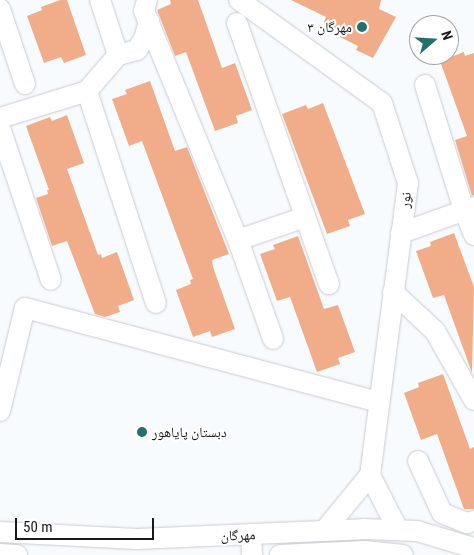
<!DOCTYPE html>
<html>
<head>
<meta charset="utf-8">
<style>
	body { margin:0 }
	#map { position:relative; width:474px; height:555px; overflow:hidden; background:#f8fbfe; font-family:"Roboto Condensed","Noto Naskh Arabic",sans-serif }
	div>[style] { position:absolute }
	.building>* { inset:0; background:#f1ad8a }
	.roads { filter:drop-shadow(0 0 1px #c9ccd0) drop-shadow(0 0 1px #c9ccd0) }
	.minor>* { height:20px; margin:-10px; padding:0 10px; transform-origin:10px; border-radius:10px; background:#fff }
	.dots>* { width:14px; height:14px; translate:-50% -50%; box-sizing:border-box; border:2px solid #fff; border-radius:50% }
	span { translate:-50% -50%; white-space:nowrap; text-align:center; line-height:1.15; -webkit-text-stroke:4px #fff; paint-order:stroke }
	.poi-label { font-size:14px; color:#18191a }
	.right { translate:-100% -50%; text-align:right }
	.left { translate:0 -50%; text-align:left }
	.street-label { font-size:14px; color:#18191a }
	.north { position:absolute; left:409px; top:15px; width:50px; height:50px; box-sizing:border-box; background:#fff; border:1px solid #a3a3a3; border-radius:50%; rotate:71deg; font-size:14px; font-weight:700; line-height:20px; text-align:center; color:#18191a }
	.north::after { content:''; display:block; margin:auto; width:18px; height:22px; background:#25706d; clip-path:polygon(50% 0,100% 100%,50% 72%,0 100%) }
	.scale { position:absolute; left:15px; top:518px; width:139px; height:22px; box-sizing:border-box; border:2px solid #18191a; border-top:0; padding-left:6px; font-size:15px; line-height:18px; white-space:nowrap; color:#18191a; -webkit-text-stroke:4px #fff; paint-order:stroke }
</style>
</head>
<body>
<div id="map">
	<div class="building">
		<div style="clip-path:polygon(60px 0,67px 0,86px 55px,64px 63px,61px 57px,44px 63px,27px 16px,42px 10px,41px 7px)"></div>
		<div style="clip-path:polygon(170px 0,198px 0,222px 68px,235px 63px,252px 110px,236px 116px,238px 123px,215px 131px,186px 52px,175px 56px,157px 10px,171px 4px)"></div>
		<div style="clip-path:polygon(291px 0,381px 0,379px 9px,396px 17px,373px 58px,356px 50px,358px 46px,340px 37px,342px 32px,324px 22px,326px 17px)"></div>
		<div style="clip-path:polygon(464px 52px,465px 56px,474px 53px,474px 195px,472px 196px,455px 140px,467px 136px,440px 61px)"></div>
		<div style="clip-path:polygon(150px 81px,175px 151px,187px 147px,229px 254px,212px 260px,213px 267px,235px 329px,212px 337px,210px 331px,193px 337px,176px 290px,191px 284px,190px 280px,193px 279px,142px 141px,129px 146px,112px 99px,127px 94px,125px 90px)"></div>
		<div style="clip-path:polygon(323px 103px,365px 214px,348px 220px,350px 226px,327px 234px,282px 114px,306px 105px,308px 109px)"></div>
		<div style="clip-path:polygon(67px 115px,84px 163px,67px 169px,98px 255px,101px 254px,102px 258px,117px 252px,134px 300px,118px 306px,120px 312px,105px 317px,95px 314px,67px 241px,52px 246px,36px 198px,48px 194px,47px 190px,49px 190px,26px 126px,50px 117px,52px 121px)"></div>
		<div style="clip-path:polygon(454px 233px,474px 287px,472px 373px,444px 295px,433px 298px,416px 251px,431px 246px,430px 242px)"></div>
		<div style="clip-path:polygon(298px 236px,324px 309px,338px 305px,355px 352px,338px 358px,340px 364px,317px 372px,290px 297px,277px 301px,260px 254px,275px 249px,273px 245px)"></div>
		<div style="clip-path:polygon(443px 374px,470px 449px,474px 447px,474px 509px,464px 509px,437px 434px,421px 440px,404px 393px,419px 387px,418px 383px)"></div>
	</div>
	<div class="roads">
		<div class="minor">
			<div style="left:100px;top:0;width:58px;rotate:71.9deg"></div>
			<div style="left:118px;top:55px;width:20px;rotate:-15deg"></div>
			<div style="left:137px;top:50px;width:13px;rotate:-58deg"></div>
			<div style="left:144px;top:39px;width:19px;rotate:-74deg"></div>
			<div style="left:147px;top:0;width:11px;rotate:105deg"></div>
			<div style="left:144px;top:11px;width:248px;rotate:67.7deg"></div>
			<div style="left:238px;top:240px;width:105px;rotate:70.5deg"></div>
			<div style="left:239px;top:0;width:176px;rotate:35.8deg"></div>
			<div style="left:382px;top:103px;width:84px;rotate:72deg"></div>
			<div style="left:408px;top:183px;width:294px;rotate:97.4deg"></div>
			<div style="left:0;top:9px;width:79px;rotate:71.6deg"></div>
			<div style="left:237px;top:23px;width:277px;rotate:70.6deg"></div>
			<div style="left:118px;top:55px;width:48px;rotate:130.7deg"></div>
			<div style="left:87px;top:91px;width:223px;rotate:72deg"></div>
			<div style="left:425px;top:85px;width:131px;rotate:72.7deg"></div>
			<div style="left:464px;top:210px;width:27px;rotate:68deg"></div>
			<div style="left:0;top:118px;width:91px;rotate:-17.2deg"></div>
			<div style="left:0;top:128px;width:160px;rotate:71.5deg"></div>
			<div style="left:401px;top:233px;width:77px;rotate:-19.6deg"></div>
			<div style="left:238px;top:240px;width:71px;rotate:-18.9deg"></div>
			<div style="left:393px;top:292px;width:57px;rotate:42.9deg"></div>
			<div style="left:435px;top:331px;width:79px;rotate:60.5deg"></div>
			<div style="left:0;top:411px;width:106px;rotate:-76.4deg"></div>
			<div style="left:25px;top:308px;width:366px;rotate:14.9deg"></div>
			<div style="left:418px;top:461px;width:57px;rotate:65.2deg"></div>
			<div style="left:442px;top:513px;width:27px;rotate:22deg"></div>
			<div style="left:467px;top:523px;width:7px;rotate:-16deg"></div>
			<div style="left:324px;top:531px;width:72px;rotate:-50.6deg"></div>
			<div style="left:370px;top:475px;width:62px;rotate:63deg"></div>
			<div style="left:0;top:532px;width:137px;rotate:2.9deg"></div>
			<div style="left:137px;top:539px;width:226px;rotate:-2.5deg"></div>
			<div style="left:363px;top:529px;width:54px;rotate:2.1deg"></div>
			<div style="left:417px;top:531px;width:59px;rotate:16.6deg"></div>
			<div style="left:251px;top:534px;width:21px;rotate:87deg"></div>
			<div style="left:0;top:554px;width:17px;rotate:3deg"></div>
			<div style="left:280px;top:555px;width:85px;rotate:-2.7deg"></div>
			<div style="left:365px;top:551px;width:38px;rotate:6deg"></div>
		</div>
	</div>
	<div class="dots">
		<div style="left:362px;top:27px;background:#25706d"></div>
		<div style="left:142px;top:432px;background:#25706d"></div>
	</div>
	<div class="poi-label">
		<span class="right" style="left:352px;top:27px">مهرگان ۳</span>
		<span class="left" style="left:152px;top:432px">دبستان پایاهور</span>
	</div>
	<div class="street-label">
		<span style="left:405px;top:200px;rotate:-83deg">نور</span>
		<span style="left:238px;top:535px;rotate:-2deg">مهرگان</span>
	</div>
	<div class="north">N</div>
	<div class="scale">50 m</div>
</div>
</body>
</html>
